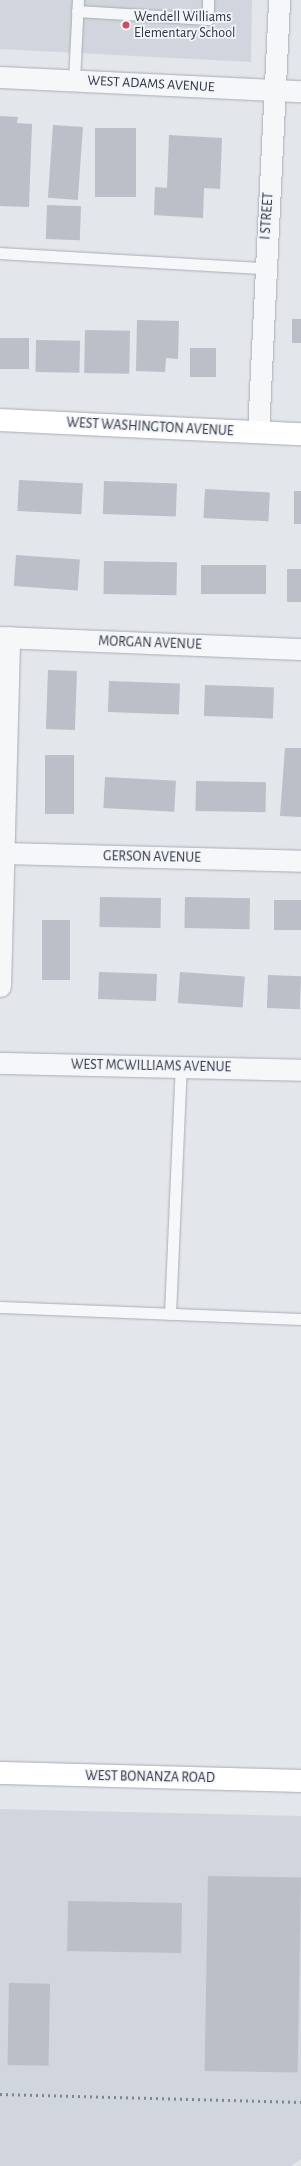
<!DOCTYPE html>
<html>
<head>
<meta charset="utf-8">
<style>
	body { margin:0 }
	#map { position:relative; width:301px; height:2166px; overflow:hidden; background:#e3e6eb; font-family:"Alegreya Sans",sans-serif }
	div>[style] { position:absolute }
	.built>* { inset:0; background:#d1d5dd }
	.building>* { inset:0; background:#babfc8; transform-origin:0 0 }
	.roads { filter:drop-shadow(0 0 1px #a8adb5) drop-shadow(0 0 1px #a8adb5) }
	.service>* { height:11px; margin:-5.5px; padding:0 5.5px; transform-origin:5.5px; border-radius:5.5px; background:#f6f7f9 }
	.minor>* { height:21px; margin:-10.5px; padding:0 10.5px; transform-origin:10.5px; border-radius:10.5px; background:#f6f7f9 }
	.secondary>* { height:22px; margin:-11px; padding:0 11px; transform-origin:11px; border-radius:11px; background:#fff }
	.primary>* { height:22px; margin:-11px; padding:0 11px; transform-origin:11px; border-radius:11px; background:#fff }
	.rail>* { height:3px; margin-top:-1.5px; transform-origin:0; background:repeating-linear-gradient(90deg,#7d8694 0 2px,transparent 0 6px) }
	.dots>* { width:11px; height:11px; translate:-50% -50%; box-sizing:border-box; border:2px solid #f3f5f8; border-radius:50% }
	span { translate:-50% -50%; white-space:nowrap; text-align:center; line-height:1.15; -webkit-text-stroke:3.5px #f3f5f8; paint-order:stroke }
	.poi-label { font-size:14px; color:#2b3443 }
	.left { translate:0 -50%; text-align:left }
	.street-label { font-size:14px; color:#2b3443 }
</style>
</head>
<body>
<div id="map">
	<div class="built">
		<div style="clip-path:polygon(0 0,252px 0,251px 62px,0 49px)"></div>
		<div style="clip-path:polygon(0 1809px,301px 1816px,301px 2159px,291px 2166px,0 2166px)"></div>
	</div>
	<div class="building">
		<div style="clip-path:polygon(0 116px,18px 117px,17px 123px,32px 124px,29px 207px,0 206px)"></div>
		<div style="left:53px;top:125px;width:30px;height:73px;rotate:4deg"></div>
		<div style="left:95px;top:128px;width:41px;height:69px"></div>
		<div style="clip-path:polygon(169px 135px,222px 138px,220px 189px,204px 188px,203px 218px,154px 215px,155px 187px,167px 188px)"></div>
		<div style="left:47px;top:205px;width:34px;height:34px;rotate:2deg"></div>
		<div style="left:292px;top:319px;width:9px;height:24px"></div>
		<div style="clip-path:polygon(137px 320px,179px 321px,178px 359px,166px 358px,165px 372px,136px 371px)"></div>
		<div style="left:85px;top:330px;width:45px;height:43px;rotate:1deg"></div>
		<div style="left:0;top:338px;width:29px;height:31px"></div>
		<div style="left:36px;top:340px;width:44px;height:32px;rotate:1deg"></div>
		<div style="left:190px;top:348px;width:26px;height:29px"></div>
		<div style="left:19px;top:480px;width:64px;height:31px;rotate:3deg"></div>
		<div style="left:104px;top:481px;width:73px;height:33px;rotate:2deg"></div>
		<div style="left:205px;top:489px;width:65px;height:29px;rotate:3deg"></div>
		<div style="left:294px;top:491px;width:7px;height:33px"></div>
		<div style="left:16px;top:555px;width:64px;height:31px;rotate:4deg"></div>
		<div style="left:104px;top:561px;width:73px;height:33px;rotate:1deg"></div>
		<div style="left:201px;top:565px;width:65px;height:29px"></div>
		<div style="left:287px;top:569px;width:14px;height:33px"></div>
		<div style="left:48px;top:670px;width:29px;height:59px;rotate:2deg"></div>
		<div style="left:109px;top:681px;width:71px;height:31px;rotate:2deg"></div>
		<div style="left:205px;top:685px;width:69px;height:31px;rotate:2deg"></div>
		<div style="clip-path:polygon(285px 748px,301px 748px,301px 817px,280px 816px)"></div>
		<div style="left:45px;top:755px;width:29px;height:59px"></div>
		<div style="left:105px;top:777px;width:71px;height:31px;rotate:3deg"></div>
		<div style="left:196px;top:781px;width:70px;height:30px;rotate:1deg"></div>
		<div style="left:100px;top:897px;width:61px;height:30px;rotate:1deg"></div>
		<div style="left:185px;top:897px;width:65px;height:31px;rotate:1deg"></div>
		<div style="left:274px;top:900px;width:27px;height:30px"></div>
		<div style="left:42px;top:920px;width:28px;height:60px"></div>
		<div style="left:99px;top:972px;width:58px;height:27px;rotate:2deg"></div>
		<div style="left:180px;top:972px;width:65px;height:31px;rotate:4deg"></div>
		<div style="left:268px;top:975px;width:33px;height:33px;rotate:2deg"></div>
		<div style="left:208px;top:1876px;width:93px;height:195px;rotate:1deg"></div>
		<div style="left:68px;top:1901px;width:114px;height:50px;rotate:1deg"></div>
		<div style="left:9px;top:1983px;width:41px;height:82px;rotate:1deg"></div>
	</div>
	<div class="roads">
		<div class="service">
			<div style="left:77px;top:11px;width:131px;rotate:3.5deg"></div>
			<div style="left:208px;top:19px;width:19px;rotate:-90deg"></div>
			<div style="left:74px;top:81px;width:81px;rotate:-87.2deg"></div>
			<div style="left:0;top:253px;width:264px;rotate:3.3deg"></div>
			<div style="left:0;top:1307px;width:301px;rotate:2.3deg"></div>
			<div style="left:170px;top:1314px;width:247px;rotate:-87.5deg"></div>
		</div>
		<div class="minor">
			<div style="left:0;top:77px;width:301px;rotate:2.7deg"></div>
			<div style="left:258px;top:432px;width:433px;rotate:-87.2deg"></div>
			<div style="left:0;top:637px;width:301px;rotate:2.3deg"></div>
			<div style="left:4px;top:853px;width:297px;rotate:1.5deg"></div>
			<div style="left:0;top:986px;width:349px;rotate:-88.5deg"></div>
			<div style="left:0;top:1063px;width:301px;rotate:1.3deg"></div>
		</div>
		<div class="secondary">
			<div style="left:0;top:1773px;width:301px;rotate:1.5deg"></div>
		</div>
		<div class="primary">
			<div style="left:0;top:420px;width:301px;rotate:2.7deg"></div>
		</div>
	</div>
	<div class="rail">
		<div style="left:0;top:2094px;width:301px;rotate:1.5deg"></div>
	</div>
	<div class="dots">
		<div style="left:126px;top:25px;background:#cc4c60"></div>
	</div>
	<div class="poi-label">
		<span class="left" style="left:134px;top:25px">Wendell Williams<br>Elementary School</span>
	</div>
	<div class="street-label">
		<span style="left:151px;top:84px;rotate:3deg">WEST ADAMS AVENUE</span>
		<span style="left:267px;top:216px;rotate:-86deg">I STREET</span>
		<span style="left:150px;top:427px;rotate:3deg">WEST WASHINGTON AVENUE</span>
		<span style="left:150px;top:643px;rotate:2deg">MORGAN AVENUE</span>
		<span style="left:152px;top:857px;rotate:1deg">GERSON AVENUE</span>
		<span style="left:151px;top:1066px;rotate:1deg">WEST MCWILLIAMS AVENUE</span>
		<span style="left:150px;top:1777px;rotate:1deg">WEST BONANZA ROAD</span>
	</div>
</div>
</body>
</html>
